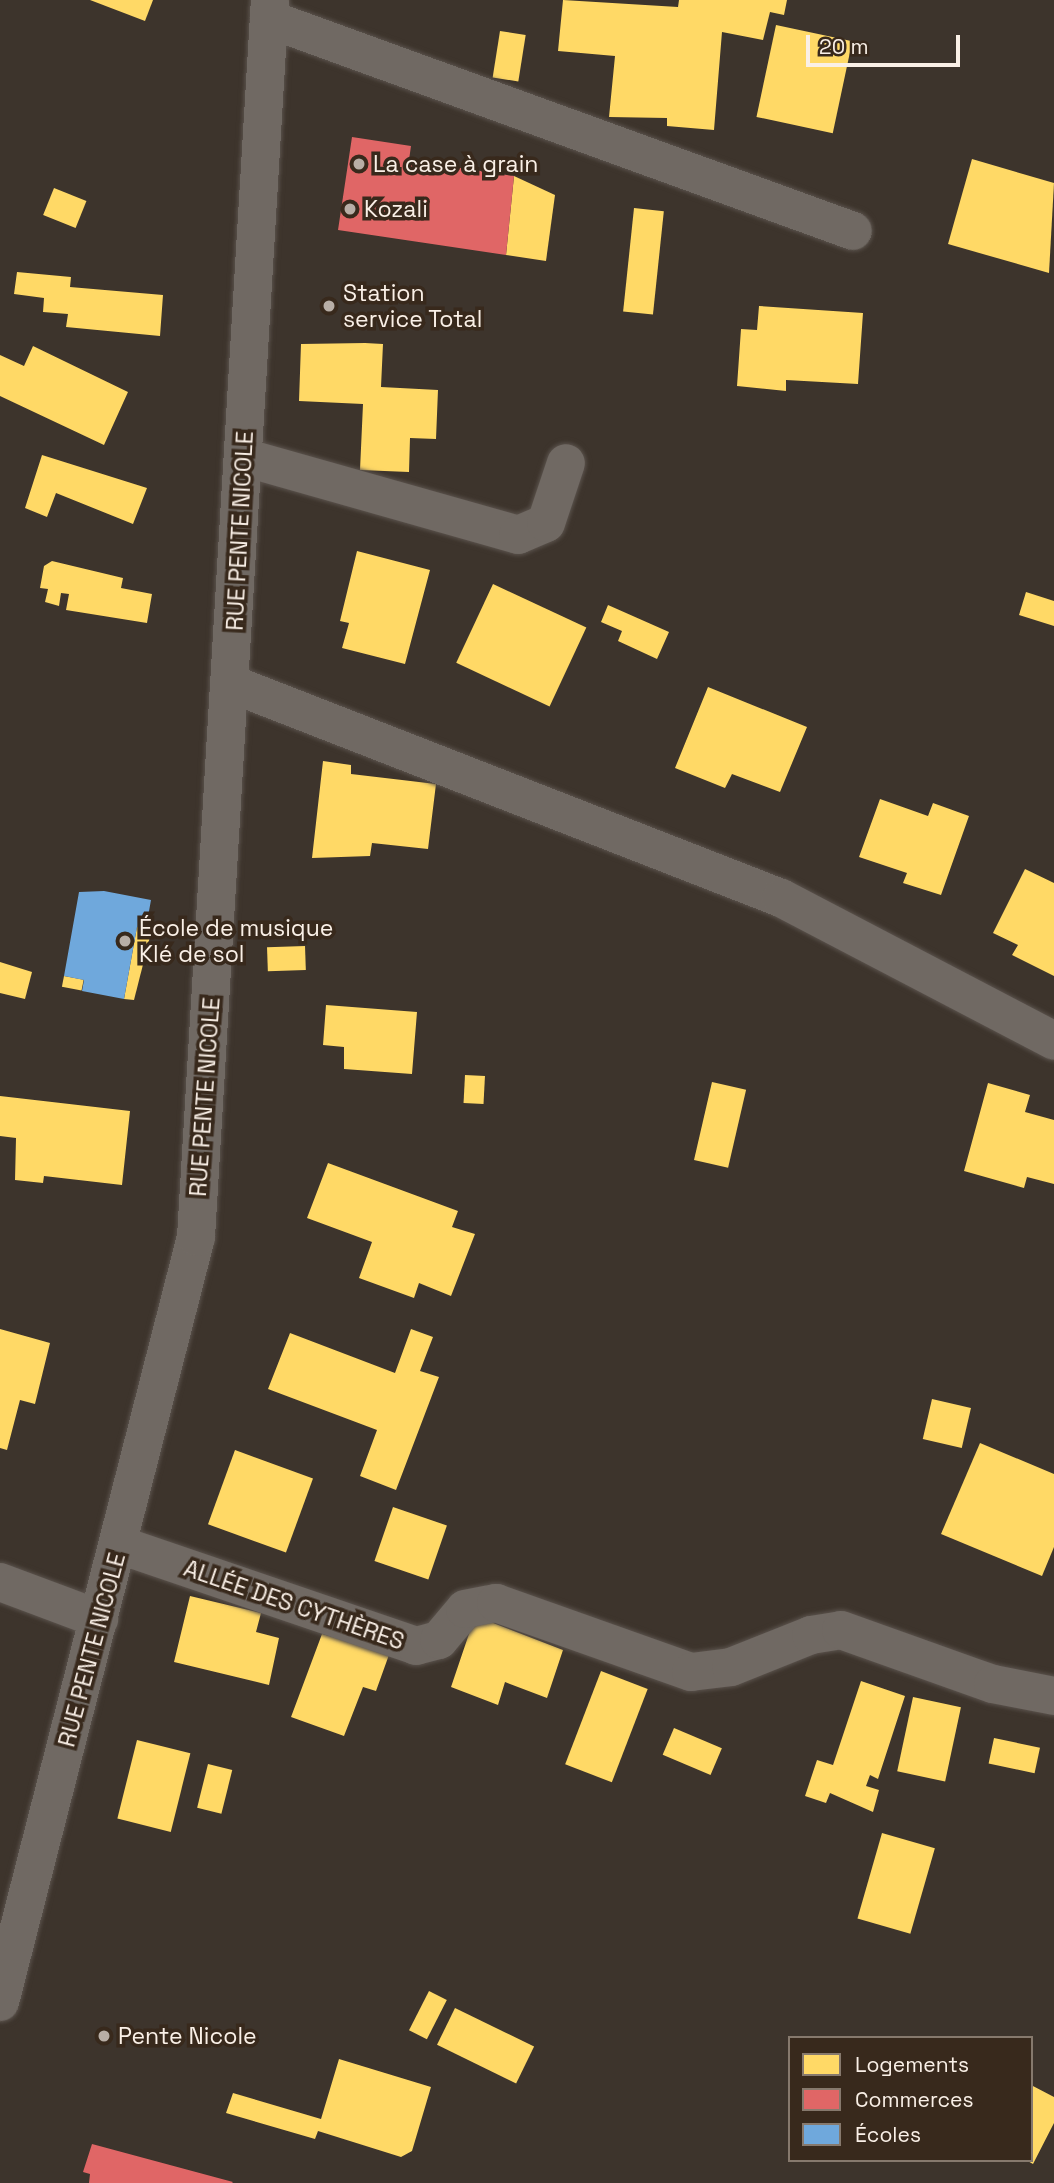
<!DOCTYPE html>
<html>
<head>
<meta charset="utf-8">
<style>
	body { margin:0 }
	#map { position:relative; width:1054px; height:2183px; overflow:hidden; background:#3d342c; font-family:"Space Grotesk",sans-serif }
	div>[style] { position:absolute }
	.homes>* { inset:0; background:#ffd966; transform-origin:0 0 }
	.shops>* { inset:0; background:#e06666 }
	.schools>* { inset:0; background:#6fa8dc }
	.roads { filter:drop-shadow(0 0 2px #5a524c) drop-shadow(0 0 2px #5a524c) }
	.minor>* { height:38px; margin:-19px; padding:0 19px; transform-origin:19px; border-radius:19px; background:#706963 }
	.dots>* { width:19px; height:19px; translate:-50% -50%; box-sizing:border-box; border:4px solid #38291c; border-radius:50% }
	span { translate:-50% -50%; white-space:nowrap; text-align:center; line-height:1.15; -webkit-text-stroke:7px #38291c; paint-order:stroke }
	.poi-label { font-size:23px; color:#faf0e7 }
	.left { translate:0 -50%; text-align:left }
	.street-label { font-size:23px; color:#faf0e7 }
	.legend { position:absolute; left:788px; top:2036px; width:245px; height:126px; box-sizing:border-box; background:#38291c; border:2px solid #86796d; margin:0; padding:9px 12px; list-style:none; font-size:21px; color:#faf0e7 }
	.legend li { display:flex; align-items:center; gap:14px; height:35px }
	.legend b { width:35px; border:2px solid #86796d }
	.scale { position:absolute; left:806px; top:35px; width:154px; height:32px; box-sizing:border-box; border:4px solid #faf0e7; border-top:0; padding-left:9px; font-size:21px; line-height:24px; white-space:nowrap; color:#faf0e7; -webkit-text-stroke:5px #38291c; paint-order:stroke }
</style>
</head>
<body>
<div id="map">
	<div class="homes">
		<div style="clip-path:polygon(90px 0,153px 0,145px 21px)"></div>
		<div style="clip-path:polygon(563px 0,678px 7px,679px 0,787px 0,784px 15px,770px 12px,763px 40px,722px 32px,714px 130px,667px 126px,667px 118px,609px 117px,615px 56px,558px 51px)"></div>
		<div style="left:776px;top:25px;width:78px;height:94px;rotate:12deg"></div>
		<div style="left:500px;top:31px;width:26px;height:47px;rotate:9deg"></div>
		<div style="clip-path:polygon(972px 159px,1054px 183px,1049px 273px,948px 244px)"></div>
		<div style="clip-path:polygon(514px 176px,555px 195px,546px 261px,506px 255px)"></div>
		<div style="left:54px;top:188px;width:35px;height:29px;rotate:22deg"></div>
		<div style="left:634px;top:208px;width:30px;height:104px;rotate:6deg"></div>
		<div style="clip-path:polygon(17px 272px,71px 277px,70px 287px,163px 295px,160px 336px,66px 327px,68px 314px,43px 312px,44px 298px,14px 294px)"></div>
		<div style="clip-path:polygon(759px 306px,863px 313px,858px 384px,786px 380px,786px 391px,737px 386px,741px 329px,757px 330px)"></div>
		<div style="clip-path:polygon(365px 343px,383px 344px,381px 387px,438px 390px,436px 439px,410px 438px,409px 472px,360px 470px,363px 404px,299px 401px,301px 344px)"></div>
		<div style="clip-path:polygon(33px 346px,128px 392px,104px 445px,0 396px,0 355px,24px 366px)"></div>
		<div style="clip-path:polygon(42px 455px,147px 488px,133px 524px,56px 493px,47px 517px,25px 508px)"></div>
		<div style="clip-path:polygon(357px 551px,430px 570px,405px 664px,342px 648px,349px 623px,340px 621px)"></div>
		<div style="clip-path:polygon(52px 561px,123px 578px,121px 588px,152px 594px,147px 623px,66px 610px,69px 594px,61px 593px,59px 606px,45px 602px,48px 589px,40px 588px,44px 566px)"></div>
		<div style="left:493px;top:584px;width:103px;height:87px;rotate:25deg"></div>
		<div style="clip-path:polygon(1026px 592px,1054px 601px,1054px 626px,1019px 615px)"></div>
		<div style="clip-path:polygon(608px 605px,669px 632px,657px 659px,618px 641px,622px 631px,601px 622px)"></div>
		<div style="clip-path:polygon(708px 687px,807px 727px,780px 792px,732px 774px,725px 788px,675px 768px)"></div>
		<div style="clip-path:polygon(323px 761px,351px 765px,351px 774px,436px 784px,428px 849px,372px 843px,370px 856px,312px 858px)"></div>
		<div style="clip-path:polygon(880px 799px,928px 816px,933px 803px,969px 816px,941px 895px,903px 883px,907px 873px,859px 857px)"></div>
		<div style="clip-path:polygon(1025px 869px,1054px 883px,1054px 976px,1012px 955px,1018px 945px,993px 933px)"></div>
		<div style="clip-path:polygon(137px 927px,152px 929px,134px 1000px,124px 999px)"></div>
		<div style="left:305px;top:946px;width:24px;height:38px;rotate:88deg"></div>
		<div style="clip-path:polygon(0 962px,32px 972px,25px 999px,0 993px)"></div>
		<div style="left:64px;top:976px;width:20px;height:11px;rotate:11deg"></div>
		<div style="clip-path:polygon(326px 1005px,417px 1012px,412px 1074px,344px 1069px,344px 1047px,323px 1045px)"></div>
		<div style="left:465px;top:1075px;width:20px;height:28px;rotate:3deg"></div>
		<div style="left:712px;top:1082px;width:35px;height:80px;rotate:13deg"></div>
		<div style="clip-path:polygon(988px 1083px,1030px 1095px,1025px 1112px,1054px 1120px,1054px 1184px,1027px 1177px,1024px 1188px,964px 1171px)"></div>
		<div style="clip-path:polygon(0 1096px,130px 1111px,122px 1185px,44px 1176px,43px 1183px,15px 1180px,16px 1138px,0 1136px)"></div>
		<div style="clip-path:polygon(328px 1163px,458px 1211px,452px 1227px,475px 1234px,451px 1296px,419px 1283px,414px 1298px,359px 1278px,372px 1242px,307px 1218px)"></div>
		<div style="clip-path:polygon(0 1329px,50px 1343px,35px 1404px,20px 1400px,7px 1450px,0 1448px)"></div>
		<div style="clip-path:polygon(411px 1329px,433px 1337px,420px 1371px,439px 1377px,396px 1490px,360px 1476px,377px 1430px,268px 1389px,290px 1333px,395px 1373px)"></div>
		<div style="left:932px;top:1399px;width:40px;height:41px;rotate:13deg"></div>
		<div style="clip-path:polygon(980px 1443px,1054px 1474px,1054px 1547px,1042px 1576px,941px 1534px)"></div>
		<div style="left:235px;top:1450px;width:83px;height:79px;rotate:20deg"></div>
		<div style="left:393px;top:1507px;width:57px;height:57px;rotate:19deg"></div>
		<div style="clip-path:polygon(190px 1596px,261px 1613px,256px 1632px,279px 1638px,269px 1685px,174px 1662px)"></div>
		<div style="clip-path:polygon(475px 1616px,563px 1650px,547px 1698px,505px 1682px,498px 1705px,451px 1687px)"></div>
		<div style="clip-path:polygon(322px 1634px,390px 1652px,376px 1691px,363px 1687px,344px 1736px,291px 1717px)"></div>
		<div style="left:601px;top:1671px;width:50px;height:100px;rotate:21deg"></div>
		<div style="clip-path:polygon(861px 1681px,905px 1696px,878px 1779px,870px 1775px,866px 1786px,879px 1790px,873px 1812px,830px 1793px,826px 1803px,805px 1796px,817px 1760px,833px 1765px)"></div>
		<div style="left:913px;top:1697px;width:49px;height:76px;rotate:12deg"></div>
		<div style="left:674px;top:1728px;width:52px;height:29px;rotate:23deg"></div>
		<div style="left:994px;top:1738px;width:47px;height:26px;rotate:12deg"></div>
		<div style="left:137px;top:1740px;width:55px;height:81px;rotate:14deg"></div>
		<div style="left:208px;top:1764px;width:25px;height:45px;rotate:14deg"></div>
		<div style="left:882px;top:1833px;width:55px;height:89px;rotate:16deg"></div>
		<div style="left:429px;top:1991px;width:20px;height:44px;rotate:27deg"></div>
		<div style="left:455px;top:2008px;width:88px;height:41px;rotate:26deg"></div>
		<div style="clip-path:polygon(339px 2059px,431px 2087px,412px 2151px,401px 2157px,318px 2131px,315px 2139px,226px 2113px,233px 2093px,321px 2119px)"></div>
		<div style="clip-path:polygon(1031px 2085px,1054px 2097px,1054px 2123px,1033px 2164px,1026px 2160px,1031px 2160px)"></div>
	</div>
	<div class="shops">
		<div style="clip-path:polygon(352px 137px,411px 146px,409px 160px,514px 176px,506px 255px,338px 230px)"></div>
		<div style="clip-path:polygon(92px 2144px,233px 2182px,232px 2183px,89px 2183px,90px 2174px,83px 2172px)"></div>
	</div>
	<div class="schools">
		<div style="clip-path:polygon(104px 891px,151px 900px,146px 928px,137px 927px,124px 999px,82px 991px,84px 980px,64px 976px,79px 892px)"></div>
	</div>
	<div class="roads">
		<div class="minor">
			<div style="left:269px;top:19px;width:621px;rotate:19.95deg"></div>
			<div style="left:243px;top:457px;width:286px;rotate:15.8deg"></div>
			<div style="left:518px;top:535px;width:30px;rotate:-23deg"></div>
			<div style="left:546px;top:523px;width:63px;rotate:-71.6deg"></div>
			<div style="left:232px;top:684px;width:589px;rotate:21.3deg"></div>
			<div style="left:781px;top:898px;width:308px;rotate:27.6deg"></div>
			<div style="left:120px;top:1545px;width:313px;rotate:18.8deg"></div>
			<div style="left:416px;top:1646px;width:24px;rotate:-15deg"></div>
			<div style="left:439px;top:1640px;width:40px;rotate:-50deg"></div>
			<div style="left:465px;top:1609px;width:32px;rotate:-11deg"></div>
			<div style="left:496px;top:1603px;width:207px;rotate:19.5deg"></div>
			<div style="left:691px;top:1672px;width:40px;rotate:-7.1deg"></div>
			<div style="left:731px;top:1667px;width:86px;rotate:-21.8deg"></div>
			<div style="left:811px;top:1635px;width:30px;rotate:-9deg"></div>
			<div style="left:841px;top:1630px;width:161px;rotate:19.6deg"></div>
			<div style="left:993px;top:1684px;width:62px;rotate:11.1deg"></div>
			<div style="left:0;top:1582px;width:106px;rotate:20.5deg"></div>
			<div style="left:0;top:2002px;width:790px;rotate:-75.63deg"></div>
			<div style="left:196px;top:1237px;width:1239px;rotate:-86.58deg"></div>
		</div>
	</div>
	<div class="dots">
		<div style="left:359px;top:164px;background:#b8aea6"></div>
		<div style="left:350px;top:209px;background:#b8aea6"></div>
		<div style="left:329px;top:306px;background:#b8aea6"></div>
		<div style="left:125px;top:941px;background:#b8aea6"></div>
		<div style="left:104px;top:2036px;background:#b8aea6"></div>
	</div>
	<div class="poi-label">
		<span class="left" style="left:373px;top:164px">La case à grain</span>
		<span class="left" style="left:364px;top:209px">Kozali</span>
		<span class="left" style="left:343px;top:306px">Station<br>service Total</span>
		<span class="left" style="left:139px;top:941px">École de musique<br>Klé de sol</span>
		<span class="left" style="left:118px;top:2036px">Pente Nicole</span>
	</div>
	<div class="street-label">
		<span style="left:240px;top:531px;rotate:-87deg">RUE PENTE NICOLE</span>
		<span style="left:205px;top:1097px;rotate:-86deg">RUE PENTE NICOLE</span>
		<span style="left:294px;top:1605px;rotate:19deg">ALLÉE DES CYTHÈRES</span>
		<span style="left:92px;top:1650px;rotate:-75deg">RUE PENTE NICOLE</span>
	</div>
	<ul class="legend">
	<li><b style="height:19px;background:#ffd966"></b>Logements</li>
	<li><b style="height:19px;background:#e06666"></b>Commerces</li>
	<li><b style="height:19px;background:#6fa8dc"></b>Écoles</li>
	</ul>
	<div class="scale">20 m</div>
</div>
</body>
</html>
